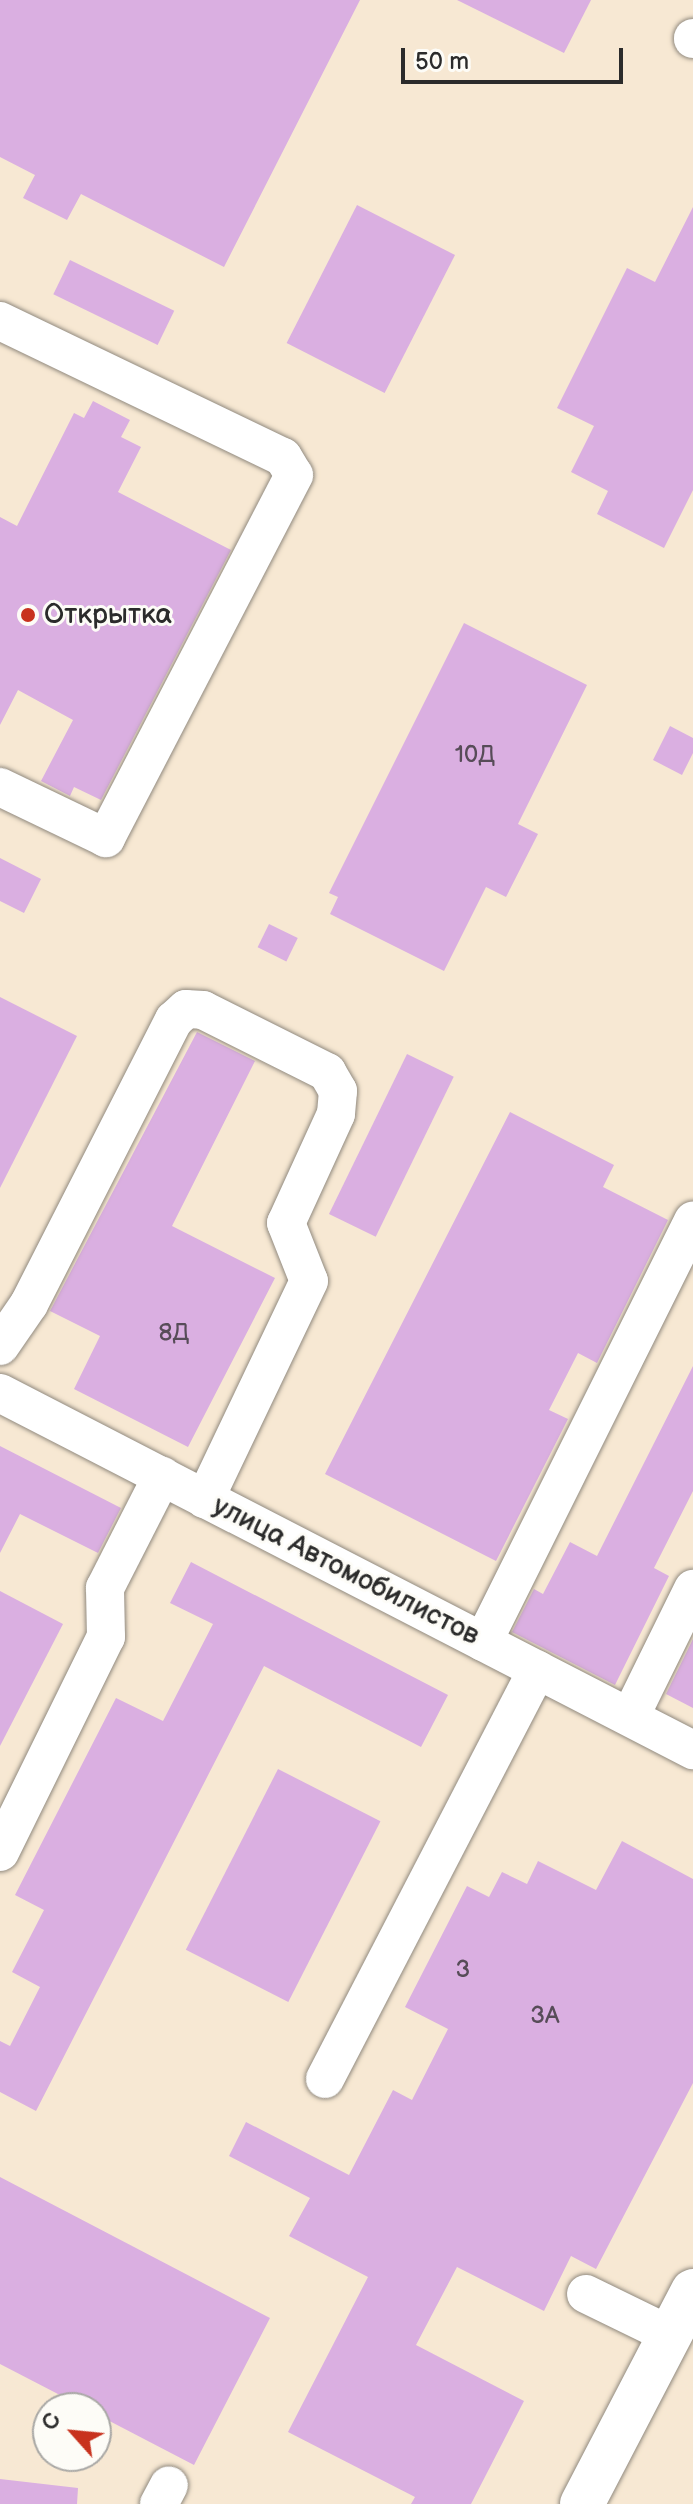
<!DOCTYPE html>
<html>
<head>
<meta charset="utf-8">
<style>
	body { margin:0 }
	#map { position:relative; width:693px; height:2504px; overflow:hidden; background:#f7e8d3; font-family:"Balsamiq Sans",sans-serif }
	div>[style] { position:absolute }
	.building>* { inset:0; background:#daafe1; transform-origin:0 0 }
	.roads { filter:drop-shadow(0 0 2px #918a7f) drop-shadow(0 0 2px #918a7f) }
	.minor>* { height:38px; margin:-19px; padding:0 19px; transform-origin:19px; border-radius:19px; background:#fff }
	.major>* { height:44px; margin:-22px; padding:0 22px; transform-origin:22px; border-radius:22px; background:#fff }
	.dots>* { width:22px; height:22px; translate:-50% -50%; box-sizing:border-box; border:4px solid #fdfcf7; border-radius:50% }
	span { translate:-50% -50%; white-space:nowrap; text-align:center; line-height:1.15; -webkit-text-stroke:6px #fdfcf7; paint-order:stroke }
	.number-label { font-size:24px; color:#574c58 }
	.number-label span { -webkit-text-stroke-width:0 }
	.poi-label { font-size:28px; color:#2b2b2b }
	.left { translate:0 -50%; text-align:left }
	.street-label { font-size:28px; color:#2b2b2b }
	.north { position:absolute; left:32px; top:2392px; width:80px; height:80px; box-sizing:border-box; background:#fdfcf7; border:2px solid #a9a8a5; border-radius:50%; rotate:297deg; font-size:22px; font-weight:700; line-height:32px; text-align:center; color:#2b2b2b }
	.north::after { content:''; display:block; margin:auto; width:28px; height:36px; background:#c8321e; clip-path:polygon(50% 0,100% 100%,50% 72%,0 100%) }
	.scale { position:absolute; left:401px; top:48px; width:222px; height:36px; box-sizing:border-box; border:4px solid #2b2b2b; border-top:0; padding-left:10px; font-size:24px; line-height:28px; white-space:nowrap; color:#2b2b2b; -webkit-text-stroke:6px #fdfcf7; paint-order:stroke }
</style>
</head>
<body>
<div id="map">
	<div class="building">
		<div style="clip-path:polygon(0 0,360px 0,224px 267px,81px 194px,67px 220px,23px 198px,35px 175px,0 157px)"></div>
		<div style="clip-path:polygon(457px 0,591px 0,564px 53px)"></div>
		<div style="left:357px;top:205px;width:110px;height:155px;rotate:27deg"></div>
		<div style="clip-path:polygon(693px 207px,693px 490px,664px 548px,597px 514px,608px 491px,571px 472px,594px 426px,557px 408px,627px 268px,655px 282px)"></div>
		<div style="left:70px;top:260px;width:116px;height:38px;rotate:26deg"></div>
		<div style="clip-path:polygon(93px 401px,130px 420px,121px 437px,141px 447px,118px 492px,231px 550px,101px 800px,74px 787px,70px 796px,41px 781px,73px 720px,18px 690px,0 725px,0 517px,17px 526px,74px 413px,84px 418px)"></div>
		<div style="clip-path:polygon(464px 623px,587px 685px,518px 824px,538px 834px,506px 897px,486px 887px,444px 971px,330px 914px,338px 897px,329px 893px)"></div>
		<div style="clip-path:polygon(670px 726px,693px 738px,693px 753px,682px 775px,653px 760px)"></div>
		<div style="clip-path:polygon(0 858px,41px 879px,24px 913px,0 901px)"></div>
		<div style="left:269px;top:924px;width:32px;height:26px;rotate:26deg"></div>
		<div style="clip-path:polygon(0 997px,77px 1036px,0 1188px)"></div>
		<div style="clip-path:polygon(197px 1032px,255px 1061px,172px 1226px,275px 1278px,188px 1447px,74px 1389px,100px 1336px,50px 1311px)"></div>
		<div style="left:407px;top:1054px;width:52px;height:178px;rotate:26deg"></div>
		<div style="clip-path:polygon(510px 1112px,614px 1165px,603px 1187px,668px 1220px,597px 1363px,578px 1353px,549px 1410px,568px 1419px,496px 1561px,325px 1474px)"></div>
		<div style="clip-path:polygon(693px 1366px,693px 1491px,654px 1568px,669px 1576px,615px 1685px,512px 1632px,534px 1589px,543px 1594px,570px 1542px,597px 1556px)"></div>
		<div style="clip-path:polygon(0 1446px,121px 1508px,98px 1553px,20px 1514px,0 1553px)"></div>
		<div style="clip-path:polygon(191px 1562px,448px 1695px,421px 1747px,264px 1666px,36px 2111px,0 2092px,0 2041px,10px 2046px,40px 1987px,12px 1972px,44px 1910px,15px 1895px,116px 1698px,163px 1721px,213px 1624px,170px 1603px)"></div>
		<div style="clip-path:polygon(0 1591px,63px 1624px,0 1746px)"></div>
		<div style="clip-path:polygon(693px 1639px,693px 1708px,666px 1694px)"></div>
		<div style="left:278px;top:1769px;width:115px;height:203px;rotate:27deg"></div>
		<div style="clip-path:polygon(622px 1841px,693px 1879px,693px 2083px,596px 2269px,571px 2256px,544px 2311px,457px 2267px,416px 2345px,524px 2401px,471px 2504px,411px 2504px,415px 2497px,288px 2432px,368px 2277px,289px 2236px,310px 2198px,229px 2156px,246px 2122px,349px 2175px,393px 2090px,412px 2100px,448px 2029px,405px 2007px,467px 1886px,489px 1897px,502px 1872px,527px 1884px,538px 1861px,596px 1890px)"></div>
		<div style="clip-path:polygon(0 2177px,270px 2318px,194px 2465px,96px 2414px,96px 2408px,85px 2408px,0 2364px)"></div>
		<div style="clip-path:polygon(0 2479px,78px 2488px,77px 2504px,0 2504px)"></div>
	</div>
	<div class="roads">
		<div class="minor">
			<div style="left:693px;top:39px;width:1px;rotate:-90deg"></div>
			<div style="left:0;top:321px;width:314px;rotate:25.7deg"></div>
			<div style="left:283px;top:457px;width:21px;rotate:59deg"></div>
			<div style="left:294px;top:475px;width:409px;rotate:117.4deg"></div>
			<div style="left:106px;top:838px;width:118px;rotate:-154.3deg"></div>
			<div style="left:0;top:1346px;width:51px;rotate:-55.4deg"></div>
			<div style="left:29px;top:1304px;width:319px;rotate:-63deg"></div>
			<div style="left:174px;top:1020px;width:16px;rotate:-43deg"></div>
			<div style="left:186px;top:1009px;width:17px;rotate:3deg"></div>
			<div style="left:203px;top:1010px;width:139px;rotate:26.6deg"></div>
			<div style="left:327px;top:1072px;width:22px;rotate:60deg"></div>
			<div style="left:338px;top:1091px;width:23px;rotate:95deg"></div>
			<div style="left:336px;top:1114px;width:120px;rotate:114.6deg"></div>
			<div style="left:286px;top:1223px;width:62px;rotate:68.4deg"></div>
			<div style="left:309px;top:1281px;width:242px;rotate:115.5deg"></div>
			<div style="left:0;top:1393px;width:780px;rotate:27.26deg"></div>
			<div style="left:483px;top:1642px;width:471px;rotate:-63.5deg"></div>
			<div style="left:630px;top:1717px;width:143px;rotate:-63.8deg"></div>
			<div style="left:0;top:1852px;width:240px;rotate:-63.8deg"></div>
			<div style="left:106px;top:1637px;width:49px;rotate:-91.2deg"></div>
			<div style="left:105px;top:1588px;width:126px;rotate:-63deg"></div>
			<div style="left:325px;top:2079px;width:461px;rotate:-62.6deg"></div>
			<div style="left:586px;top:2294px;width:93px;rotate:26deg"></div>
			<div style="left:159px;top:2504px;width:21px;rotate:-62deg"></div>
		</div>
		<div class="major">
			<div style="left:582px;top:2504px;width:240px;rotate:-62.5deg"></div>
		</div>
	</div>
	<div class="dots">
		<div style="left:28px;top:615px;background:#c8321e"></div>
	</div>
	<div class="number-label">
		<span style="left:475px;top:755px">10Д</span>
		<span style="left:174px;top:1333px">8Д</span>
		<span style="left:463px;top:1970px">3</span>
		<span style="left:545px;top:2016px">3А</span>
	</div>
	<div class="poi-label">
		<span class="left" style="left:44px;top:615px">Открытка</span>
	</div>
	<div class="street-label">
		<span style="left:346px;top:1571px;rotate:27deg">улица Автомобилистов</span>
	</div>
	<div class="north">С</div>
	<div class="scale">50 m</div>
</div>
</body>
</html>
